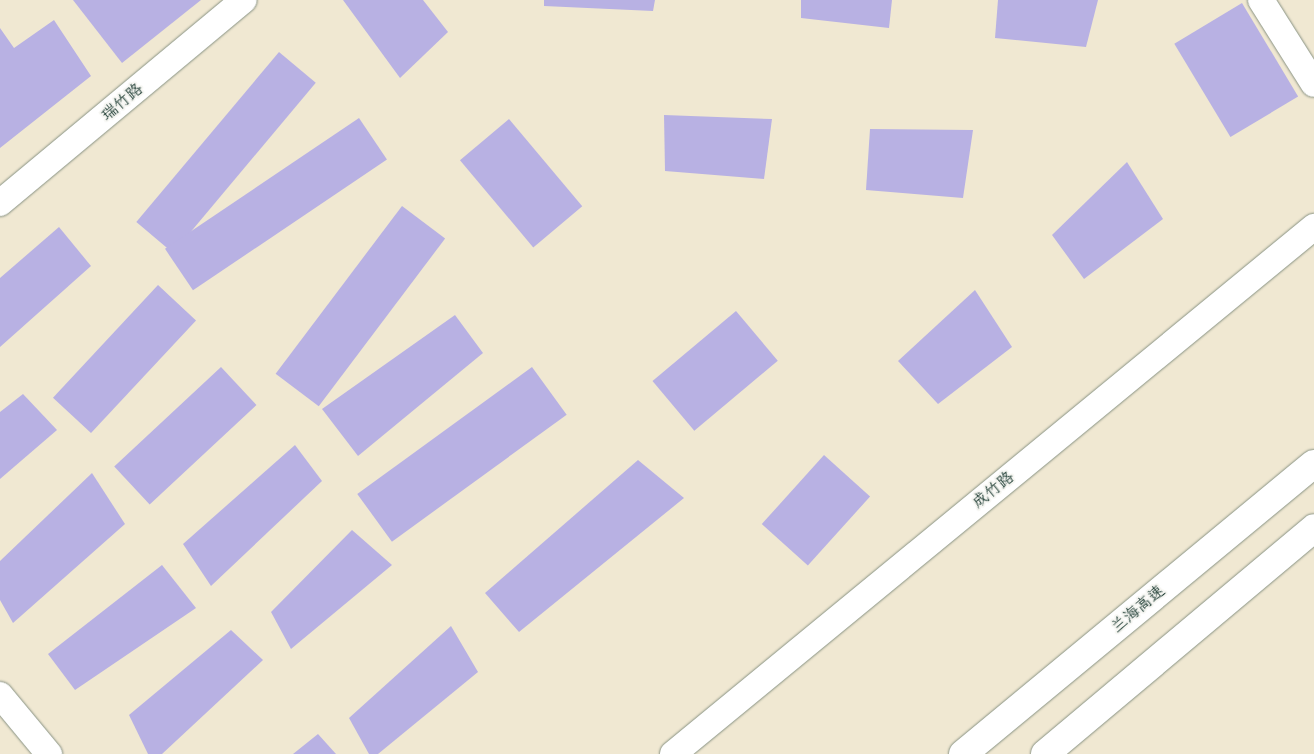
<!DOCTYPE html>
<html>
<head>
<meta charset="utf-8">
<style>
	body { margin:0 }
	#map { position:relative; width:1314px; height:754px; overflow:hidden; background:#f0e8d2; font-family:Sriracha,"LXGW WenKai TC",sans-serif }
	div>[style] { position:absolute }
	.building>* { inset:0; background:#b8b1e3; transform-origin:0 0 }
	.roads { filter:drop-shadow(0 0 1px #889283) drop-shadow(0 0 1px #889283) }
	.secondary>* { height:26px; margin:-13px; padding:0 13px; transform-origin:13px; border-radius:13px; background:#fff }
	.highway>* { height:28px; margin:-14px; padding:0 14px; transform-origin:14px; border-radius:14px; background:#fff }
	span { translate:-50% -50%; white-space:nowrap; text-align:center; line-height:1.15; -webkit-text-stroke:4px #f6f6f2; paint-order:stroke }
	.street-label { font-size:16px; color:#1f3d34 }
</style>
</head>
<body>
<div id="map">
	<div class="building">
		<div style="clip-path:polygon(73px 0,201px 0,122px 63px)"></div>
		<div style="clip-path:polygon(343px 0,423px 0,448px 32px,400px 78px)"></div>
		<div style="clip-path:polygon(544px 0,655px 0,653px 11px,544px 6px)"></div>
		<div style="clip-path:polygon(801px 0,892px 0,889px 28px,801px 18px)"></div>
		<div style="clip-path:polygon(998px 0,1098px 0,1086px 47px,995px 38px)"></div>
		<div style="left:1242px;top:3px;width:109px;height:79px;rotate:59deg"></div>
		<div style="clip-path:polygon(54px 20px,91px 76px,0 148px,0 28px,14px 48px)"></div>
		<div style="left:279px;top:52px;width:48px;height:222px;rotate:40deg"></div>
		<div style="clip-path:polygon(664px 115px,772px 119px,764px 179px,665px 171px)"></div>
		<div style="left:359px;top:118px;width:50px;height:234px;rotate:56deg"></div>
		<div style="left:509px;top:119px;width:114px;height:64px;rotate:50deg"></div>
		<div style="clip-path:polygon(870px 129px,973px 130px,963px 198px,866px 190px)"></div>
		<div style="clip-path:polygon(1127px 162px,1163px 219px,1084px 279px,1052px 235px)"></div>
		<div style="left:402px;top:206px;width:54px;height:210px;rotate:37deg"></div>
		<div style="clip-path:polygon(59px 227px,91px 266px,0 347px,0 278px)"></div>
		<div style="left:158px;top:285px;width:52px;height:154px;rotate:43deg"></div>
		<div style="clip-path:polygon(975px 290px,1012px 347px,938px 404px,898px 361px)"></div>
		<div style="left:736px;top:311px;width:65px;height:109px;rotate:50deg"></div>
		<div style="clip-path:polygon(455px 315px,483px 353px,358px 456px,322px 409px)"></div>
		<div style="left:221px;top:367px;width:52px;height:146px;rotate:47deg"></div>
		<div style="left:532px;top:367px;width:59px;height:216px;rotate:54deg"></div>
		<div style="clip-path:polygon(23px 394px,57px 430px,0 479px,0 412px)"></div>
		<div style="clip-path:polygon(295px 445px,322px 481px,211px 586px,183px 544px)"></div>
		<div style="left:824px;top:455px;width:62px;height:93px;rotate:42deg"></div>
		<div style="clip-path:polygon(638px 460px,684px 498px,519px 632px,485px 593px)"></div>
		<div style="clip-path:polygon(92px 473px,125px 524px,13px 623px,0 600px,0 561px)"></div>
		<div style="clip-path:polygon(352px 530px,392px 565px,291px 649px,271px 612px)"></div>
		<div style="clip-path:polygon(162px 565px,196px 608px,75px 690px,48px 654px)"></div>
		<div style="clip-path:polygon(451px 626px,478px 672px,378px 754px,369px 754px,349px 718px)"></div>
		<div style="clip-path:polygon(231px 630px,263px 660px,162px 754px,148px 754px,129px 715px)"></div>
		<div style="clip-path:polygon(318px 734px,336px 754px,293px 754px)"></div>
	</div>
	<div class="roads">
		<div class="secondary">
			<div style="left:1261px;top:0;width:99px;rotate:57.8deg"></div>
			<div style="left:0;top:203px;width:317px;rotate:-39.8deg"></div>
			<div style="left:0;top:695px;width:77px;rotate:50.3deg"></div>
			<div style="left:673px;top:754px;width:830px;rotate:-39.43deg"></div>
		</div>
		<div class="highway">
			<div style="left:963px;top:754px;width:455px;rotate:-39.6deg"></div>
			<div style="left:1045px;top:754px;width:351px;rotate:-40deg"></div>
		</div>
	</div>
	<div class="street-label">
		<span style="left:122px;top:102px;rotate:-40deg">瑞竹路</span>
		<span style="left:993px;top:490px;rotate:-39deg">成竹路</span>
		<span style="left:1138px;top:609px;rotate:-40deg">兰海高速</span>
	</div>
</div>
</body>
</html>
